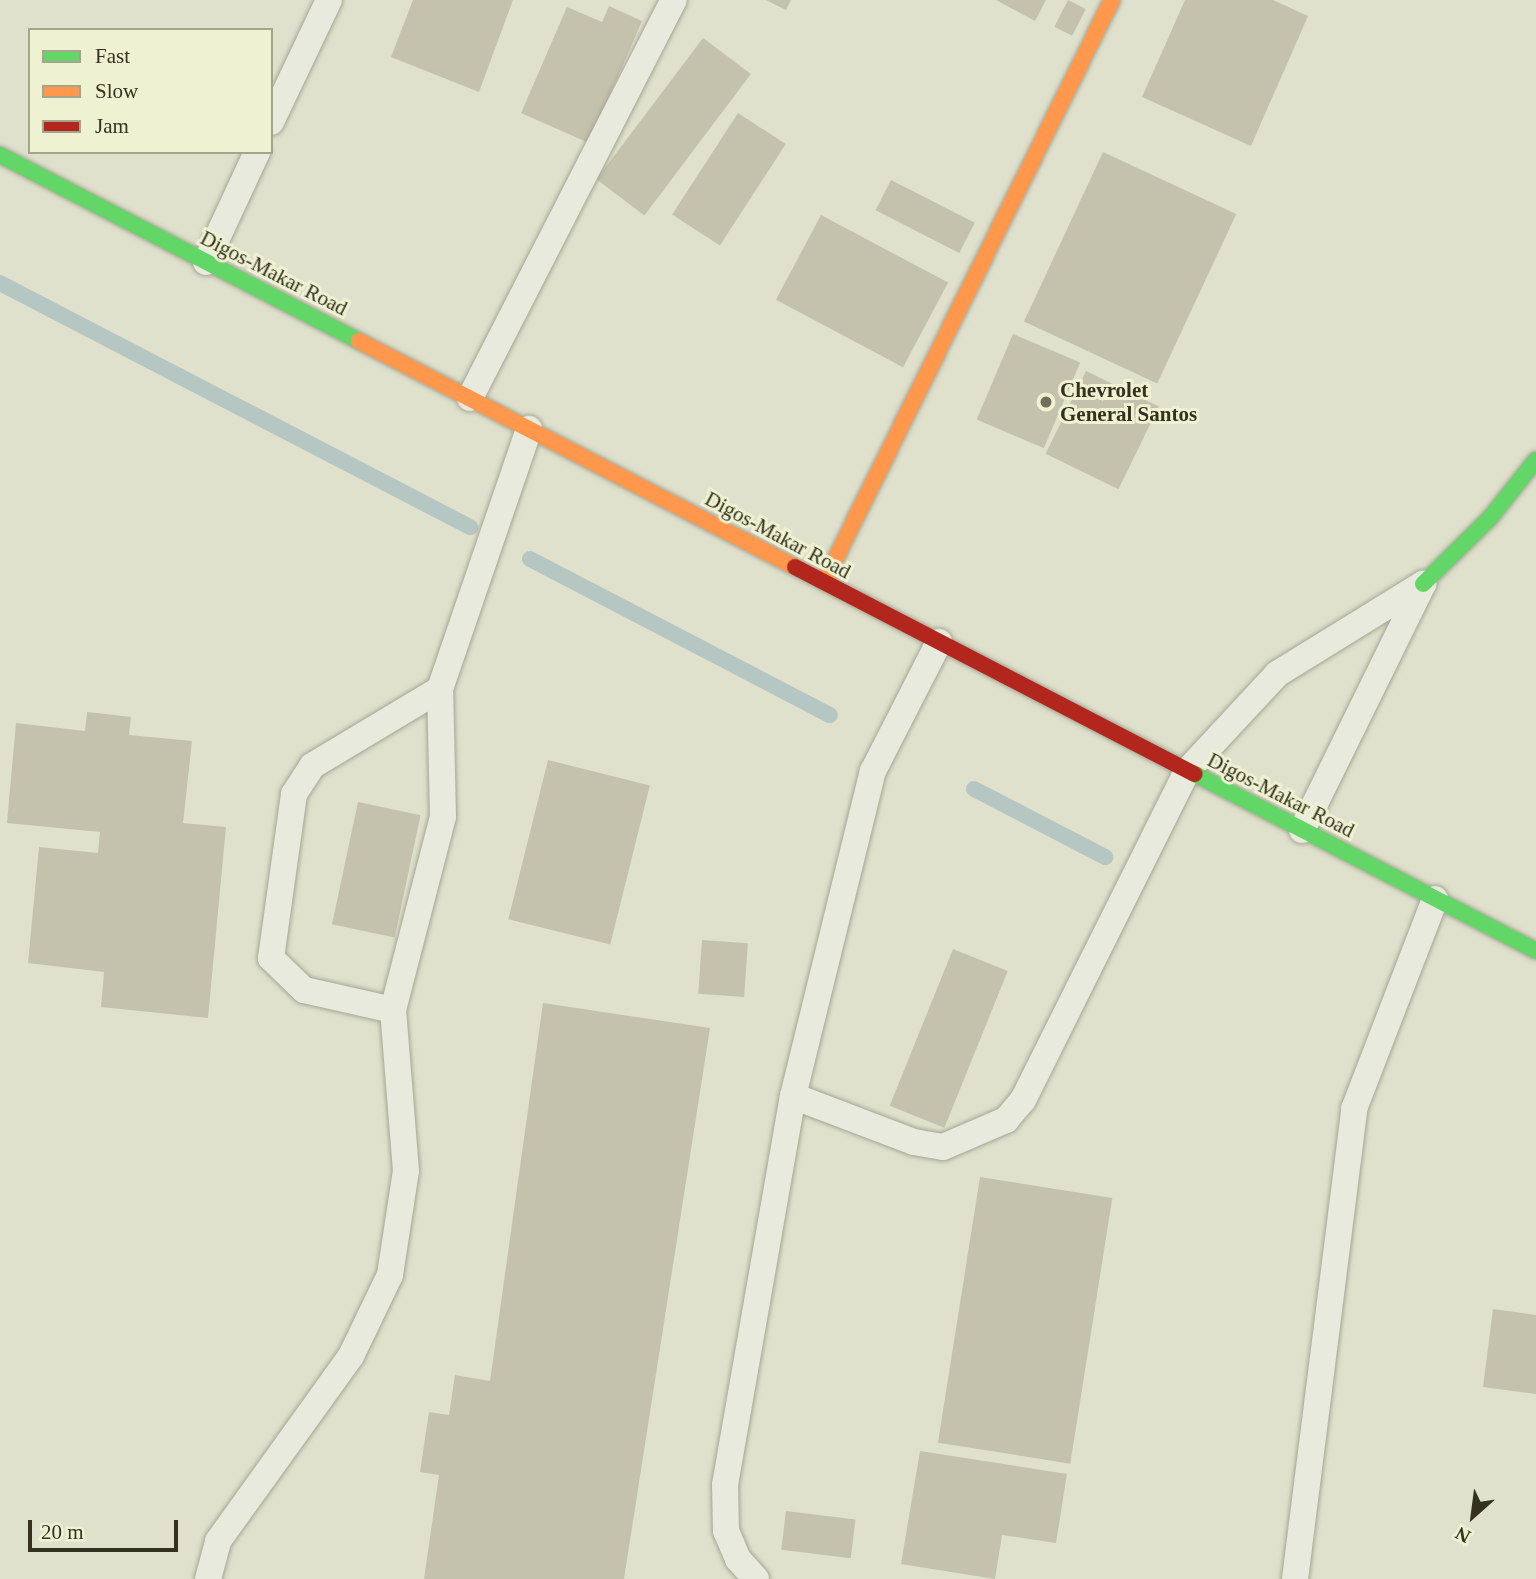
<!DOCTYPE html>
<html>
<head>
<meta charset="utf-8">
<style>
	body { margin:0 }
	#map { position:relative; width:1536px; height:1579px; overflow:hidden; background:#dfe1cc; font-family:Georgia,serif }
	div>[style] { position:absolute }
	.stream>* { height:16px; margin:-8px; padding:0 8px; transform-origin:8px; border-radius:8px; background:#b6c6c2 }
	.building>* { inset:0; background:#c4c2ad; transform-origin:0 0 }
	.roads { filter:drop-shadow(0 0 2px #a5a695) drop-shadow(0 0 2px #a5a695) }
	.lane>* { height:26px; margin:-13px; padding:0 13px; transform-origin:13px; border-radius:13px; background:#e8eadd }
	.fast>* { height:16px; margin:-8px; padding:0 8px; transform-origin:8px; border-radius:8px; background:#63d668 }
	.slow>* { height:16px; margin:-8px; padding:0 8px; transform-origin:8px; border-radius:8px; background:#ff974d }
	.jam>* { height:16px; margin:-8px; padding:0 8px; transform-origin:8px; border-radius:8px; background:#b3261e }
	.dots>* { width:19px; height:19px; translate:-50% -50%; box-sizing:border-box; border:4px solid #eff2d2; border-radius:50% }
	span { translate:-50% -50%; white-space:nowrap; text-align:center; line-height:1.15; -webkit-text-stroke:6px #eff2d2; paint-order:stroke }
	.street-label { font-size:21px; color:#34321e }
	.poi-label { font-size:21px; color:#34321e; font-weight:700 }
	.left { translate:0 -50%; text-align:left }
	.legend { position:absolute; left:28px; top:28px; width:245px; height:126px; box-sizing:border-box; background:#eff2d2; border:2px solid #a4a58a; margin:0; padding:9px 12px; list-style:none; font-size:21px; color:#34321e }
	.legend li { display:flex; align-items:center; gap:14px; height:35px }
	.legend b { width:35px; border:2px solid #a4a58a }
	.north { position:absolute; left:1438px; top:1481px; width:70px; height:70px; -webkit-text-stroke:5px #eff2d2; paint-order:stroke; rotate:208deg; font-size:19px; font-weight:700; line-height:28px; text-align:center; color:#34321e }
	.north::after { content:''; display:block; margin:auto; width:24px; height:32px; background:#34321e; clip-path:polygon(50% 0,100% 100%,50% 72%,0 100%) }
	.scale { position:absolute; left:28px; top:1520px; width:150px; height:32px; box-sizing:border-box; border:4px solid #34321e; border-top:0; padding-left:9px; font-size:21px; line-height:24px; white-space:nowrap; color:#34321e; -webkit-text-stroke:5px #eff2d2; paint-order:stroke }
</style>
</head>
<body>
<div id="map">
	<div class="stream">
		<div style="left:0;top:283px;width:530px;rotate:27.44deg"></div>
		<div style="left:530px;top:559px;width:338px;rotate:27.5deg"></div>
		<div style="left:974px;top:789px;width:148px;rotate:27.4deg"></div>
	</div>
	<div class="building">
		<div style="clip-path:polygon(413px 0,513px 0,479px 92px,391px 57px)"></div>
		<div style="clip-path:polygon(766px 0,791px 0,786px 10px)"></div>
		<div style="clip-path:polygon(996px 0,1046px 0,1035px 21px)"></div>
		<div style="left:1068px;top:0;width:20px;height:30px;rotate:27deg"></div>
		<div style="clip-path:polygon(1185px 0,1273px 0,1308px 16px,1251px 146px,1142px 97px)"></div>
		<div style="clip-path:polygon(609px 6px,642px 21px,589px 143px,521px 113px,567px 7px,602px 22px)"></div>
		<div style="left:703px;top:38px;width:60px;height:177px;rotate:37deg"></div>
		<div style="left:738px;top:113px;width:57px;height:121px;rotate:33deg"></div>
		<div style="left:1103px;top:152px;width:147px;height:187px;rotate:25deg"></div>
		<div style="left:891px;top:180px;width:94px;height:34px;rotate:27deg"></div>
		<div style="left:821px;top:215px;width:144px;height:96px;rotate:28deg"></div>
		<div style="left:1013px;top:334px;width:73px;height:93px;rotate:23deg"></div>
		<div style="left:1086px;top:371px;width:81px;height:92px;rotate:26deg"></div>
		<div style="clip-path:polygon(87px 712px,131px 717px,129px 735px,192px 741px,183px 823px,226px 827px,208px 1018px,101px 1007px,104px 972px,28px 963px,39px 847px,98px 853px,100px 832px,7px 823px,16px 723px,85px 731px)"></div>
		<div style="left:548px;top:760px;width:105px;height:164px;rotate:14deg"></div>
		<div style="left:358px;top:802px;width:64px;height:125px;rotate:12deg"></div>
		<div style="left:702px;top:940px;width:46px;height:54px;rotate:4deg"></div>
		<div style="left:953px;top:949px;width:59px;height:169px;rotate:22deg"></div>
		<div style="clip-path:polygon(543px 1003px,710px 1028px,624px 1579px,424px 1579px,439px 1475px,420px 1472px,429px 1412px,449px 1415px,455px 1375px,490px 1381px)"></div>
		<div style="left:980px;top:1177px;width:134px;height:269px;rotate:9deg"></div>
		<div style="clip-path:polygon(1493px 1309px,1536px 1315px,1536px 1394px,1483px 1387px)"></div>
		<div style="clip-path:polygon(920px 1451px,1067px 1474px,1056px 1543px,1002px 1535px,995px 1579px,901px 1564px)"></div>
		<div style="left:786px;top:1511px;width:70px;height:39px;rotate:7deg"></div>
	</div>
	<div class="roads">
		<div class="lane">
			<div style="left:271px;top:122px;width:135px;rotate:-64.6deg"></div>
			<div style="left:206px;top:262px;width:121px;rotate:-65.1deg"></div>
			<div style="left:470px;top:398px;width:447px;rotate:-62.9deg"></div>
			<div style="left:1302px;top:830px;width:274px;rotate:-63.8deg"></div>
			<div style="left:393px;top:1010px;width:91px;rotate:-167.3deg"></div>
			<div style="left:304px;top:990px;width:46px;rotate:-135.9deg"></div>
			<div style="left:271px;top:958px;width:166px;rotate:-82deg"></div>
			<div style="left:294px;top:794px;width:33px;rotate:-57deg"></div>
			<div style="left:312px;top:766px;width:149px;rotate:-31deg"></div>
			<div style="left:793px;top:1096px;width:129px;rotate:20.8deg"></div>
			<div style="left:914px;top:1142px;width:29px;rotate:10deg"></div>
			<div style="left:943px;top:1147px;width:69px;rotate:-23.2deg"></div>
			<div style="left:1006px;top:1120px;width:26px;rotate:-50deg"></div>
			<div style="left:1023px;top:1100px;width:368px;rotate:-63.5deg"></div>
			<div style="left:1187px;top:771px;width:132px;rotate:-47.1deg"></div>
			<div style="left:1277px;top:674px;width:172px;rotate:-31.7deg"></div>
			<div style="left:208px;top:1579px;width:39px;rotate:-75deg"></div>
			<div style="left:218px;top:1541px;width:228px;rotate:-54.3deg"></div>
			<div style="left:351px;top:1356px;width:90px;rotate:-64.3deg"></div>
			<div style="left:390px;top:1275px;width:105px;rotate:-81.3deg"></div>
			<div style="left:406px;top:1171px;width:162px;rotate:-94.6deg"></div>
			<div style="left:393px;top:1010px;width:199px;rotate:-75.5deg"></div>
			<div style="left:443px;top:817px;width:128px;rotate:-91.3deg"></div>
			<div style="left:440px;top:689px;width:275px;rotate:-71.1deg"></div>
			<div style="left:756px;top:1579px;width:27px;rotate:-132deg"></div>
			<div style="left:738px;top:1559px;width:30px;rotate:-113deg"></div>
			<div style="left:726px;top:1531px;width:46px;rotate:-91.2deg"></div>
			<div style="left:725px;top:1485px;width:395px;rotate:-80.1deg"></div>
			<div style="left:793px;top:1096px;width:335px;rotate:-76.2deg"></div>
			<div style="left:873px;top:771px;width:145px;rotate:-62.9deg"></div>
			<div style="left:1295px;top:1579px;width:474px;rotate:-82.8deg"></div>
			<div style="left:1354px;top:1109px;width:225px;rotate:-68.9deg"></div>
		</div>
		<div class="fast">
			<div style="left:0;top:155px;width:404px;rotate:27.4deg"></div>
			<div style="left:1423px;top:584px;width:94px;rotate:-44.6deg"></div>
			<div style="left:1490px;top:518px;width:74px;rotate:-51.6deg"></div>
			<div style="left:1195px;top:774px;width:384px;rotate:27.4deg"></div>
		</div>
		<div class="slow">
			<div style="left:359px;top:341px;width:491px;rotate:27.4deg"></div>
			<div style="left:824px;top:582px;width:649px;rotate:-63.67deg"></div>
		</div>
		<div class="jam">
			<div style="left:795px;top:567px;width:450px;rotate:27.4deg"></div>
		</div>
	</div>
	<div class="dots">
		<div style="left:1046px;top:402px;background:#706f5b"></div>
	</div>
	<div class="street-label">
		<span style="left:274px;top:273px;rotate:27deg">Digos-Makar Road</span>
		<span style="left:778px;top:535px;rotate:28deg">Digos-Makar Road</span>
		<span style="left:1281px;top:795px;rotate:27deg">Digos-Makar Road</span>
	</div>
	<div class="poi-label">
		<span class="left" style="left:1060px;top:402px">Chevrolet<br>General Santos</span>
	</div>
	<ul class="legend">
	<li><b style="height:9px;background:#63d668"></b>Fast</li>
	<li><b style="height:9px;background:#ff974d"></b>Slow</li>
	<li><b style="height:9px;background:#b3261e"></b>Jam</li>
	</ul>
	<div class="north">N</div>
	<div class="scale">20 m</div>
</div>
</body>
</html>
